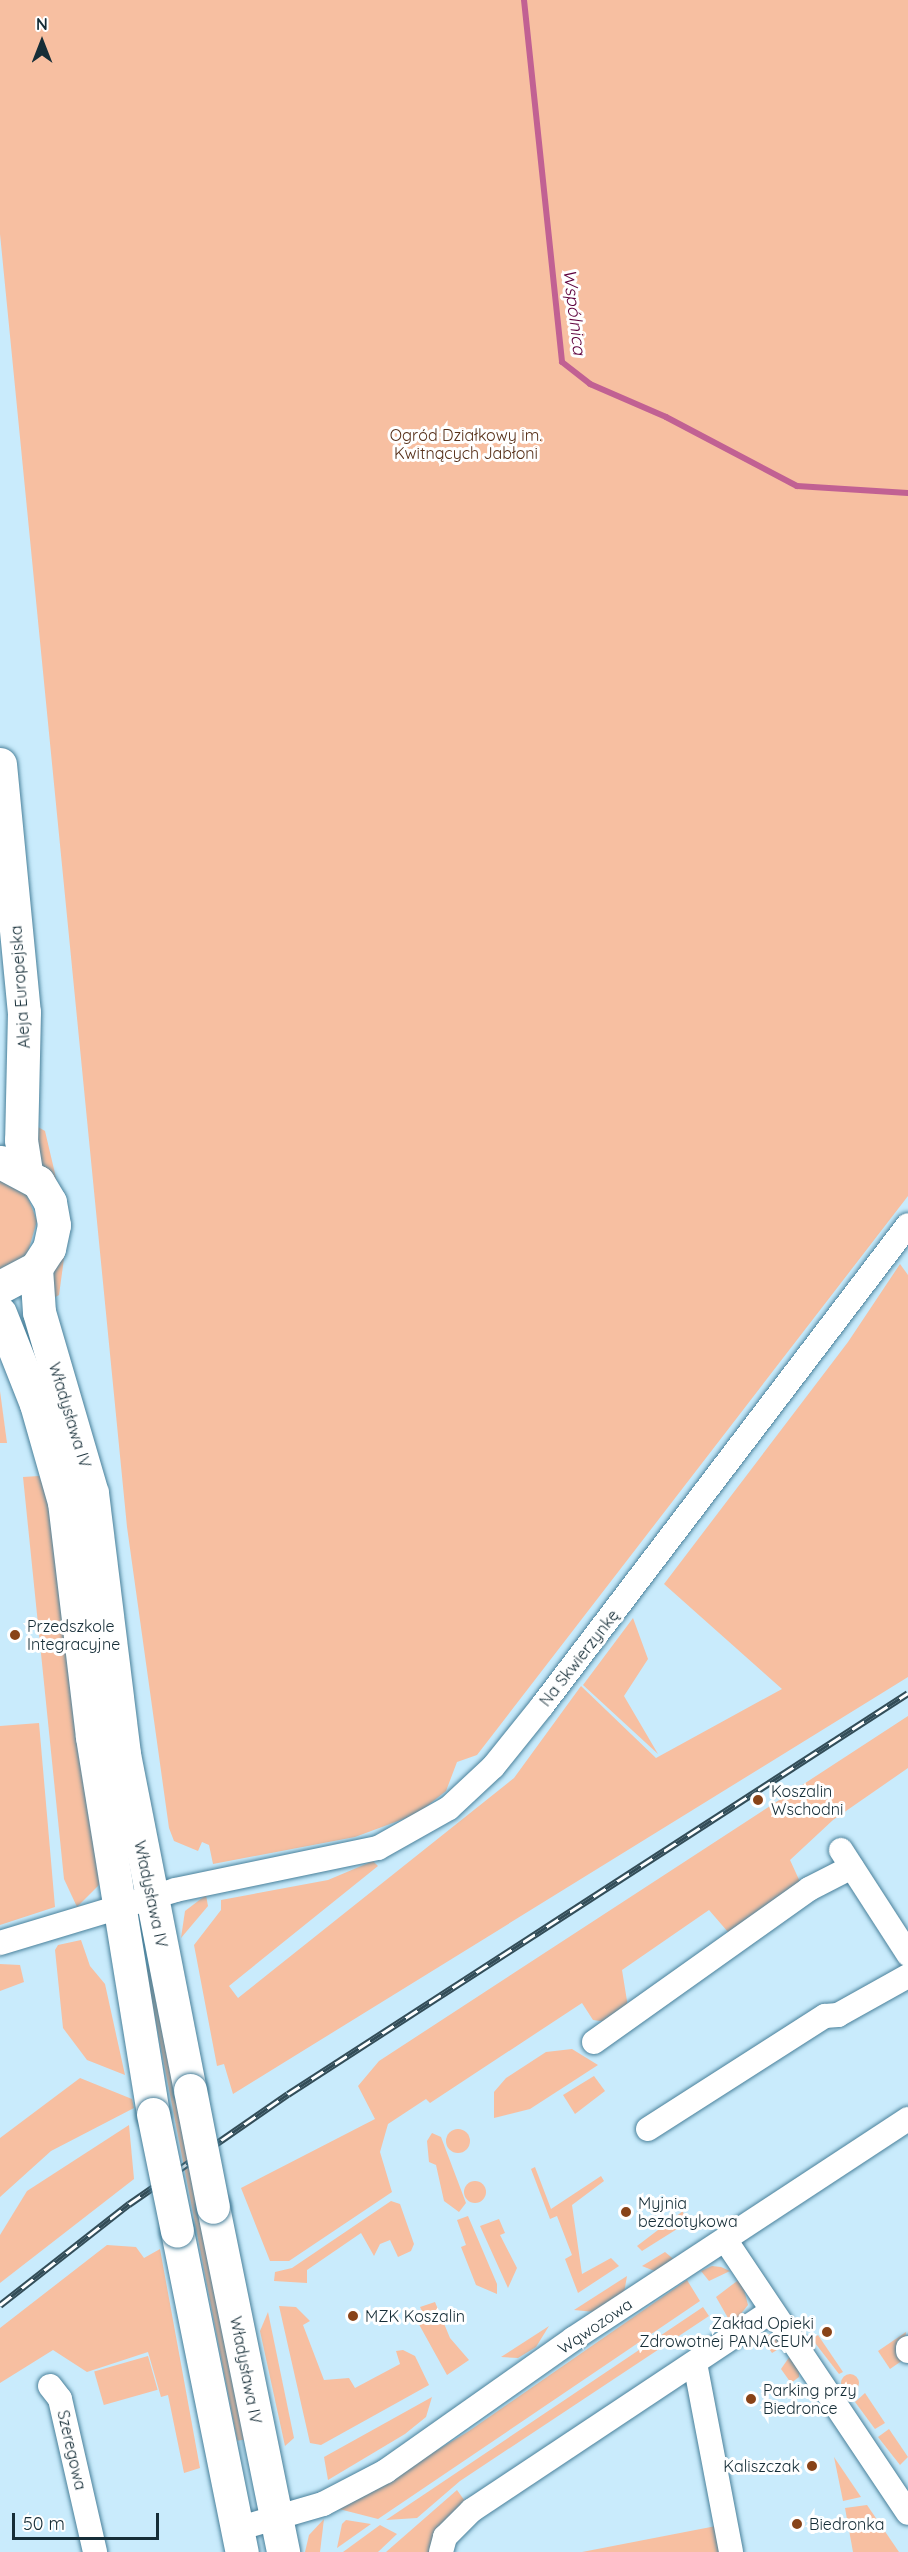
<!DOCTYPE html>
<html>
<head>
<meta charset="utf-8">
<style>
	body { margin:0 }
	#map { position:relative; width:908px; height:2552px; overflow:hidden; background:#c9ebfc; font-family:Quicksand,sans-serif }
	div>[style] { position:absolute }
	.green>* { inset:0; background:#f7bfa1; transform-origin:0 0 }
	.round { border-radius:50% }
	.stream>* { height:6px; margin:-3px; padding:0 3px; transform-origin:3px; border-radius:3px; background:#c16193 }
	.roads { filter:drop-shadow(0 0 2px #49809a) drop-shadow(0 0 2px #49809a) }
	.minor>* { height:24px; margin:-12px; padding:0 12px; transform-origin:12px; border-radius:12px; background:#fff }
	.secondary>* { height:33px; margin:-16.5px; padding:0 16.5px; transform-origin:16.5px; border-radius:16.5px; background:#fff }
	.rail>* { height:7px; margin-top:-3.5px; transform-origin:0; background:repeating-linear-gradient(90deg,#fff 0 14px,#334d58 0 28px); box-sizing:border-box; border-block:2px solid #334d58 }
	.bridges { filter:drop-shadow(0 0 2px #49809a) drop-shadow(0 0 2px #49809a) }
	.secondary-bridge>* { height:33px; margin:-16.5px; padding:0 16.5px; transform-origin:16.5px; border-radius:16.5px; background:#fff }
	.dots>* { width:16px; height:16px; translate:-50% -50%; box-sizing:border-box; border:3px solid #fff; border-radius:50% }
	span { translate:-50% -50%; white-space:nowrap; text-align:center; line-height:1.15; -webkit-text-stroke:6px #fff; paint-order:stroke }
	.park-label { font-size:16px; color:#562f18 }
	.street-label { font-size:16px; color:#152d37 }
	.poi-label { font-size:16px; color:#152d37 }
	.left { translate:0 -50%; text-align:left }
	.right { translate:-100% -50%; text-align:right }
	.water-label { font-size:18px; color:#5e003c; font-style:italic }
	.north { position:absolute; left:12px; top:12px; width:60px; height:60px; -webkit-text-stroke:4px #fff; paint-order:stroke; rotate:0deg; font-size:16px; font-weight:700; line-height:24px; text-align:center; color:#152d37 }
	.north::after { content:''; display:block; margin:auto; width:21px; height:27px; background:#152d37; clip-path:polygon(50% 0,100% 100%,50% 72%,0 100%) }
	.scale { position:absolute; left:12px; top:2513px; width:147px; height:27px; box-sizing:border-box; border:3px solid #152d37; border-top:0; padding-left:8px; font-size:18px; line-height:21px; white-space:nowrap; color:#152d37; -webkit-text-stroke:4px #fff; paint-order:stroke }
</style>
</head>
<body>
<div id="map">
	<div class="green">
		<div style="clip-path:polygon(0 0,908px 0,908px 1196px,477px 1755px,457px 1762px,446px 1791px,417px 1814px,355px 1837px,213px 1864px,209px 1845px,202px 1842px,198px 1851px,174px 1841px,169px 1828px,127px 1527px,0 234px)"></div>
		<div style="clip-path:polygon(31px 1123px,45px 1131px,68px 1229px,59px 1295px,47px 1302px,40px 1165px)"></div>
		<div style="clip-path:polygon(0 1179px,27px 1195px,37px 1221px,27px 1255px,0 1272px)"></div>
		<div style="clip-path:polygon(900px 1264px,908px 1275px,908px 1677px,233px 2094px,224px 2064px,217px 2066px,194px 1945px,221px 1910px,221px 1900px,328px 1880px,373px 1861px,378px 1866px,229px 1986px,238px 1998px,514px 1778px,581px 1686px,656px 1758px,782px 1689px,664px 1584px,848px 1342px)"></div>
		<div style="clip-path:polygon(0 1391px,7px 1443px,0 1443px)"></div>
		<div style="clip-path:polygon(39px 1476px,56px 1515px,101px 1883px,77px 1907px,64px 1879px,23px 1477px)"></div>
		<div style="clip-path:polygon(633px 1618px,648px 1659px,624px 1696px,658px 1754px,583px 1685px)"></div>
		<div style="clip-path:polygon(908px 1716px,908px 1768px,833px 1820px,790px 1860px,801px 1884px,728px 1932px,709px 1910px,622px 1970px,628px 2007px,607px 2022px,593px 2020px,582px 2003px,430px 2103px,426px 2099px,388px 2124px,380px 2152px,392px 2192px,289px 2261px,270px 2261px,241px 2188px,375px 2119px,358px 2086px,379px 2061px)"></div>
		<div style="clip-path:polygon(39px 1723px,55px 1907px,0 1925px,0 1726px)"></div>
		<div style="clip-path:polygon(206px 1895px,208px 1906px,181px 1938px,185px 1911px)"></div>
		<div style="clip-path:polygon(81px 1940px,90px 1966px,105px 1984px,125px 2075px,87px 2060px,63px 2028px,55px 1950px,58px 1945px)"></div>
		<div style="clip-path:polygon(0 1964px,20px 1965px,24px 1982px,0 1991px)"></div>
		<div style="left:154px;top:1965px;width:483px;height:9px;rotate:79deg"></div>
		<div style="clip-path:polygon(572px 2049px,598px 2065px,530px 2109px,494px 2118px,494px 2092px,506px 2078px,546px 2052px)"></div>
		<div style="clip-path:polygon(594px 2076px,605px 2091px,575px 2114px,563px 2095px)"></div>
		<div style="clip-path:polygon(80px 2078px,132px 2099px,134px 2108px,51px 2151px,0 2197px,0 2138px)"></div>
		<div style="clip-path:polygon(129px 2125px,134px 2179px,0 2283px,0 2235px,27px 2191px)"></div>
		<div class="round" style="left:446px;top:2129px;width:24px;height:24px"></div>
		<div style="clip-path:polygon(432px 2133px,441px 2137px,466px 2203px,459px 2212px,444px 2201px,436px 2165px,429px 2162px,427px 2141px)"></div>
		<div style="clip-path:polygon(535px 2167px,551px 2209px,601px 2176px,604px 2181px,572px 2205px,582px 2274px,611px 2258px,619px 2266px,578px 2293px,565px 2259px,572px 2255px,557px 2216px,550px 2219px,531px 2169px)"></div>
		<div class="round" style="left:464px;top:2181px;width:22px;height:22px"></div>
		<div style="clip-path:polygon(391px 2201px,400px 2204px,414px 2244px,411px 2251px,398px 2257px,390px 2240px,380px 2244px,374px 2256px,361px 2233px,307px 2270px,307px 2283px,274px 2281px,275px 2272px,292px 2268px)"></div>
		<div style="clip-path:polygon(683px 2211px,685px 2224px,642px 2251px,637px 2246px)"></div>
		<div style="clip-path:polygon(468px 2216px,497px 2284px,497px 2294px,476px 2285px,461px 2247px,466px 2245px,457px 2220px)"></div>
		<div style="clip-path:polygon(499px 2219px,505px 2233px,500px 2235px,517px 2268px,508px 2288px,480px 2226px)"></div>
		<div style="clip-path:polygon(107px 2245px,136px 2247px,144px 2258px,160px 2249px,200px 2468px,184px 2473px,168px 2395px,161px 2397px,148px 2352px,87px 2372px,53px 2350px,0 2383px,0 2328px)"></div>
		<div style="clip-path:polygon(665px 2252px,676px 2261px,657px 2272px,642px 2266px)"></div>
		<div style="clip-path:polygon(712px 2266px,721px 2267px,730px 2271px,709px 2281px,701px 2271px)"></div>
		<div style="clip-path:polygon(627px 2276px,624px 2293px,595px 2312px,574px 2310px)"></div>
		<div style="clip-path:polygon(741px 2278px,748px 2305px,732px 2325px,716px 2297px)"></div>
		<div style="clip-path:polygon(687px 2280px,700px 2301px,378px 2519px,339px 2509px,469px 2431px)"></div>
		<div style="clip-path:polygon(435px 2302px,450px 2338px,469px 2360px,447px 2375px,416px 2319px,423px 2313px,420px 2307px)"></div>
		<div style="clip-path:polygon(279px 2306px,296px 2307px,310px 2321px,303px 2325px,324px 2380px,349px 2378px,355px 2388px,400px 2364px,396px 2351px,403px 2350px,415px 2356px,429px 2385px,321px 2445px,310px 2443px)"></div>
		<div style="clip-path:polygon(703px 2307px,709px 2316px,460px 2481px,417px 2518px,386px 2520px)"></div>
		<div style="clip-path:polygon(268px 2312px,294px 2438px,285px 2446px,260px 2331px)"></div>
		<div style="clip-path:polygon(549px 2326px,536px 2347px,518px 2358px,501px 2357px)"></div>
		<div style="clip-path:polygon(906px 2332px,903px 2360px,890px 2369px,878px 2351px)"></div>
		<div style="clip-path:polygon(758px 2333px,774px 2335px,785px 2345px,772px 2353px)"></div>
		<div style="clip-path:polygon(818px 2335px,843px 2372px,839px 2374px,812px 2339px)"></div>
		<div style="left:148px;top:2356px;width:35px;height:56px;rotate:74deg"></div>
		<div style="clip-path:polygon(790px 2356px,799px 2366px,799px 2377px,791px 2383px,781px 2369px)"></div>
		<div class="round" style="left:841px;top:2374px;width:18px;height:18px"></div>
		<div style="clip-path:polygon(865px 2393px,885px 2423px,875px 2429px,855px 2402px)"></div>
		<div style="clip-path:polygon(432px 2397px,426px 2417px,405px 2434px,328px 2480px,324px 2457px)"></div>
		<div style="clip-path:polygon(889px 2429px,908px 2457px,900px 2465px,878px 2437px)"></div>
		<div style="clip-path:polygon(834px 2457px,861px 2497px,843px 2501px)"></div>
		<div style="clip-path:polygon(457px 2490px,467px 2504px,430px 2552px,386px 2552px)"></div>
		<div style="clip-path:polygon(867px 2505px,899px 2552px,853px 2552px,845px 2508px)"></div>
		<div style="clip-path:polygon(324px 2519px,320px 2552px,305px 2552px,309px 2535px)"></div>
		<div style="clip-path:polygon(346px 2520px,371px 2524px,337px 2548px,342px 2524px)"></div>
		<div style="clip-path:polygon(380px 2525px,397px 2534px,378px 2552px,343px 2552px)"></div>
		<div style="clip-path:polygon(716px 2526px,722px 2552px,582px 2552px)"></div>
	</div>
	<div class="stream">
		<div style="left:524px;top:0;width:364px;rotate:84deg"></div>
		<div style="left:562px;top:362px;width:36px;rotate:38deg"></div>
		<div style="left:590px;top:384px;width:83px;rotate:23.5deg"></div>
		<div style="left:666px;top:417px;width:148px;rotate:27.8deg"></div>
		<div style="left:797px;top:486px;width:111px;rotate:3.6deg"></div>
	</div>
	<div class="roads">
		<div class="minor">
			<div style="left:841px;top:1850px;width:124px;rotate:57.2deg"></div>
			<div style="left:0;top:1943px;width:183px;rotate:-16.8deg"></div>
			<div style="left:175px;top:1890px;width:207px;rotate:-11.7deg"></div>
			<div style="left:378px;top:1848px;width:81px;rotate:-29.4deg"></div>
			<div style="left:449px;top:1808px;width:60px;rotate:-43deg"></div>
			<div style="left:493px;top:1767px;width:78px;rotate:-51.2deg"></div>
			<div style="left:542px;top:1706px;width:604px;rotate:-52.73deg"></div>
			<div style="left:594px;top:2042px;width:264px;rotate:-35.4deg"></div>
			<div style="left:809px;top:1889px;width:48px;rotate:-27.1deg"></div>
			<div style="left:648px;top:2129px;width:210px;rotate:-32.6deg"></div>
			<div style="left:825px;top:2016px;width:13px;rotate:-4deg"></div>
			<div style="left:838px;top:2015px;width:80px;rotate:-29.1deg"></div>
			<div style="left:726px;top:2241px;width:327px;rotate:56.2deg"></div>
			<div style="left:908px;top:2348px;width:3px;rotate:90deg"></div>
			<div style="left:695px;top:2363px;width:192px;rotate:79.2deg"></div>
			<div style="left:50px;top:2386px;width:16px;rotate:52deg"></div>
			<div style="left:60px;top:2399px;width:157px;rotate:77.1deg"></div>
			<div style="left:237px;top:2529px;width:90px;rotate:-16.2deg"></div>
			<div style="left:323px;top:2504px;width:71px;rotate:-27.6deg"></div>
			<div style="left:386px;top:2471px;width:229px;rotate:-35.2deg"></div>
			<div style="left:573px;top:2339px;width:401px;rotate:-33.3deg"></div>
			<div style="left:441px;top:2552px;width:16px;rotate:-75deg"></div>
			<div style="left:445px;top:2537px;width:38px;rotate:-45deg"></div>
			<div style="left:472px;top:2510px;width:359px;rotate:-33.6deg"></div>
		</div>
		<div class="secondary">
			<div style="left:0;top:764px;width:249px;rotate:84.5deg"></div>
			<div style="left:24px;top:1012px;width:128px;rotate:91.3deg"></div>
			<div style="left:21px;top:1140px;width:32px;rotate:81deg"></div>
			<div style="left:0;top:1162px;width:43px;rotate:27.8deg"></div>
			<div style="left:38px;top:1182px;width:23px;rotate:59deg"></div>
			<div style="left:50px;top:1202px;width:23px;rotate:80deg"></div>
			<div style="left:54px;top:1225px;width:24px;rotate:102deg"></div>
			<div style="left:49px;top:1248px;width:24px;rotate:123deg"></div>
			<div style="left:36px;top:1268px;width:41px;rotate:152.2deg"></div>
			<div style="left:36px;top:1268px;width:44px;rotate:86.1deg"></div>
			<div style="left:39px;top:1312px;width:189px;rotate:73.7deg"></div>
			<div style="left:92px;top:1493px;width:263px;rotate:83deg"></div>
			<div style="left:124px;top:1754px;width:342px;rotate:78.9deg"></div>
			<div style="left:0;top:1313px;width:98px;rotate:68.4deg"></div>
			<div style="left:36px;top:1404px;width:102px;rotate:74.1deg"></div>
			<div style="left:64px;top:1502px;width:237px;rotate:83.2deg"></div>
			<div style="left:92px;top:1737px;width:382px;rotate:80.8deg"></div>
			<div style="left:213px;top:2207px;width:352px;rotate:78.5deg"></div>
			<div style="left:177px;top:2231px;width:328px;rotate:78.6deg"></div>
		</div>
	</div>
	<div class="rail">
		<div style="left:0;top:2305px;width:164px;rotate:-38.1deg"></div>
		<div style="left:129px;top:2204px;width:193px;rotate:-34.7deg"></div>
		<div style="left:288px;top:2094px;width:738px;rotate:-32.89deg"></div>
	</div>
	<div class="bridges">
		<div class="secondary-bridge">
			<div style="left:190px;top:2090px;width:119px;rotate:78.9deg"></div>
			<div style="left:153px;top:2114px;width:119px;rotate:78.4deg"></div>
		</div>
	</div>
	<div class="dots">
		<div style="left:15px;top:1635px;background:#884318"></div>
		<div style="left:758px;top:1800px;background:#884318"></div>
		<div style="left:626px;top:2212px;background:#884318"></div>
		<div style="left:353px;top:2316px;background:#884318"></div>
		<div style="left:827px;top:2332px;background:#884318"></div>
		<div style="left:751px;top:2399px;background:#884318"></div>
		<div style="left:812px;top:2466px;background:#884318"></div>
		<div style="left:797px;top:2524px;background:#884318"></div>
	</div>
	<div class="park-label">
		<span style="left:466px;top:444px">Ogród Działkowy im.<br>Kwitnących Jabłoni</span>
	</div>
	<div class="street-label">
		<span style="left:20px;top:987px;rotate:-94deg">Aleja Europejska</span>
		<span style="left:70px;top:1415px;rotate:73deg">Władysława IV</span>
		<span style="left:579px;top:1658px;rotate:-52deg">Na Skwierzynkę</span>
		<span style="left:151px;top:1894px;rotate:78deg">Władysława IV</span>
		<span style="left:595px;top:2326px;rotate:-34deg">Wąwozowa</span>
		<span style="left:246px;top:2370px;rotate:79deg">Władysława IV</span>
		<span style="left:72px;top:2450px;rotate:77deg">Szeregowa</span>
	</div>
	<div class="poi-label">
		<span class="left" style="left:27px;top:1635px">Przedszkole<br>Integracyjne</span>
		<span class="left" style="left:771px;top:1800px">Koszalin<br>Wschodni</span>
		<span class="left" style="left:638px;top:2212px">Myjnia<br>bezdotykowa</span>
		<span class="left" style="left:365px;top:2316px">MZK Koszalin</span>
		<span class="right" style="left:814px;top:2332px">Zakład Opieki<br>Zdrowotnej PANACEUM</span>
		<span class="left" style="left:763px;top:2399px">Parking przy<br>Biedronce</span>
		<span class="right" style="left:800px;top:2466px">Kaliszczak</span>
		<span class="left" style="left:809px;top:2524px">Biedronka</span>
	</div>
	<div class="water-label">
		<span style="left:574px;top:312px;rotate:83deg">Wspólnica</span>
	</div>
	<div class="north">N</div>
	<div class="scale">50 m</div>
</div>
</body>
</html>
